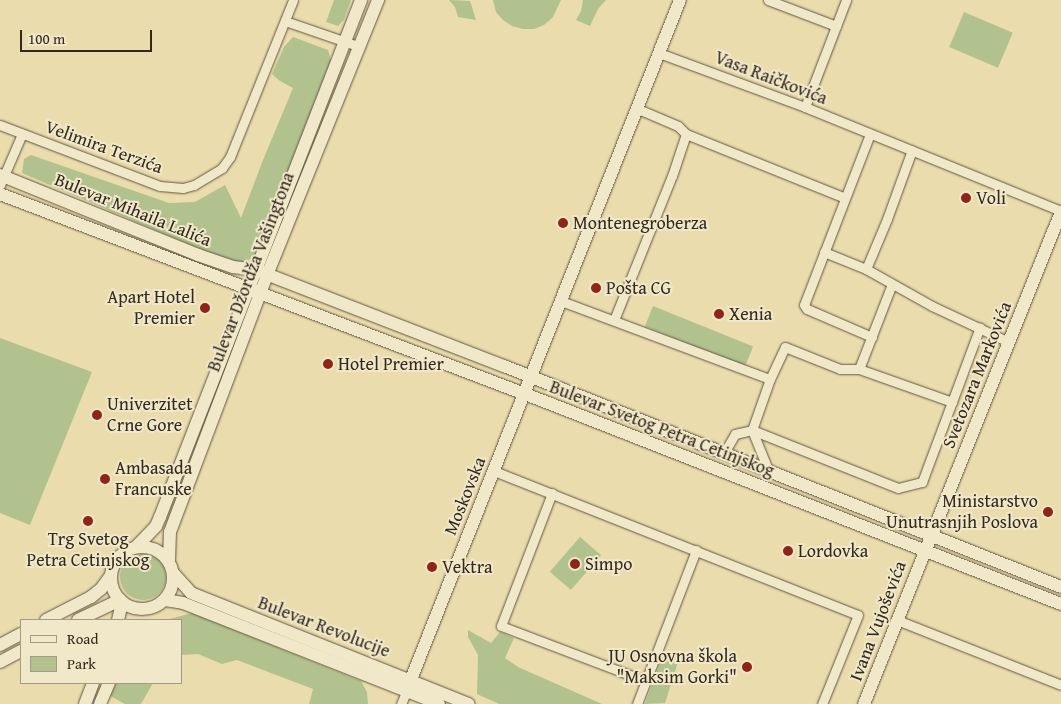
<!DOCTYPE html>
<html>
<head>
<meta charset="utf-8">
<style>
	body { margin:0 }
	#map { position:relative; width:1061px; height:704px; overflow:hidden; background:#eadcad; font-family:"Gentium Book Plus",serif }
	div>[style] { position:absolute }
	.green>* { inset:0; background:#b2c28e; transform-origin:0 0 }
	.round { border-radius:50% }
	.roads { filter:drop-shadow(0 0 1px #615541) drop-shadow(0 0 1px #615541) }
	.street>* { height:9px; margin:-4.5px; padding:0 4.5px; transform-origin:4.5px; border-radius:4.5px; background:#f1e8ca }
	.secondary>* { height:12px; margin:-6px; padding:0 6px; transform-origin:6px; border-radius:6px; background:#f1e8ca }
	.secondary>.ring { margin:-6px; padding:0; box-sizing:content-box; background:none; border:12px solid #f1e8ca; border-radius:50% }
	.dots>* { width:14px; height:14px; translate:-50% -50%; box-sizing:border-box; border:2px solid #f1e8ca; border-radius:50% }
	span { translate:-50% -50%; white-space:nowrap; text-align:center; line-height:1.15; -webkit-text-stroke:4px #f1e8ca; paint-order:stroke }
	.street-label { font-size:18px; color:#33281d }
	.poi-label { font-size:18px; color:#33281d }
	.left { translate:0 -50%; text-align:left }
	.right { translate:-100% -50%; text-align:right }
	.legend { position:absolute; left:20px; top:619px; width:162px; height:65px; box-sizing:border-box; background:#f1e8ca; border:1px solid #a59b85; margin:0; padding:6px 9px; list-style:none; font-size:15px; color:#33281d }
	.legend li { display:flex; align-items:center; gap:10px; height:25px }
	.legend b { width:25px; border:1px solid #a59b85 }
	.scale { position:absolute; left:20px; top:30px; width:132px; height:22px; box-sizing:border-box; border:2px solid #33281d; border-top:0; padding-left:6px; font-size:15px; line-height:18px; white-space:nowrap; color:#33281d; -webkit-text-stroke:4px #f1e8ca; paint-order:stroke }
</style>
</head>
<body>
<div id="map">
	<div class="green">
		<div style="clip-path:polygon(334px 0,351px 0,344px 20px,338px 26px,326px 22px)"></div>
		<div style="clip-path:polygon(449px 0,470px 1px,476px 20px,458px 17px,455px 7px)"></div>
		<div style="clip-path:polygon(493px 0,561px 0,553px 17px,544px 25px,534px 29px,523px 29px,512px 26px,503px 20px,496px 12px)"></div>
		<div style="clip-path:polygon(583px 0,606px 0,598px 9px,590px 26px,576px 20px,581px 11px)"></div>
		<div style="left:964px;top:12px;width:53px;height:38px;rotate:23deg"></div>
		<div style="clip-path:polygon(293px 37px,328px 50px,331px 61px,256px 255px,246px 261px,232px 263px,22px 173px,24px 159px,31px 155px,169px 203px,195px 202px,225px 185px,241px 218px,263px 160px,293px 88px,280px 81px,272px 74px,284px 47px)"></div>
		<div style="left:653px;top:306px;width:108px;height:22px;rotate:22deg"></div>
		<div style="clip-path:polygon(0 338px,92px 372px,30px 525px,0 513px)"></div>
		<div style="left:580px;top:537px;width:28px;height:46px;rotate:41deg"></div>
		<div class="round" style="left:120px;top:554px;width:46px;height:46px"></div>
		<div style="clip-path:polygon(192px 613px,361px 681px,367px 692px,368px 704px,309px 704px,313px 689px,237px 660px,222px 664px,198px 654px,181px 655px,181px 620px,166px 620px)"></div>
		<div style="clip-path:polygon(468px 630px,491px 643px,500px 632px,514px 638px,505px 658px,518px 667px,602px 704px,499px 704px,477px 694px,478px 655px,468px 637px)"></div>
		<div style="clip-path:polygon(663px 654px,679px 659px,665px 703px,645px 704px)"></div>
		<div style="clip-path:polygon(112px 683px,153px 683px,141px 704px,125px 704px,105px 693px)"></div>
	</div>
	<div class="roads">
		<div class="street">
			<div style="left:768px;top:0;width:73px;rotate:20.9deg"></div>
			<div style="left:285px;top:21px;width:77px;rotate:18.9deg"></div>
			<div style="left:659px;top:53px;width:156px;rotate:20.3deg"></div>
			<div style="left:805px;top:107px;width:276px;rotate:22.1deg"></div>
			<div style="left:805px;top:107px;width:115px;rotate:-69deg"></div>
			<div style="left:0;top:125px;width:171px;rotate:20.9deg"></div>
			<div style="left:160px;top:186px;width:23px;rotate:5deg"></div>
			<div style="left:183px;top:188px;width:11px;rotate:-15deg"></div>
			<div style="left:194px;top:185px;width:33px;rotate:-31deg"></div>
			<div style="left:222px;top:168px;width:14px;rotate:-54deg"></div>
			<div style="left:230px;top:157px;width:169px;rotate:-68.1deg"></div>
			<div style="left:686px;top:134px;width:171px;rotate:21.9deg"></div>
			<div style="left:870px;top:134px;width:183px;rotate:111.1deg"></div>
			<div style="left:804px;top:305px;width:5px;rotate:53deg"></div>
			<div style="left:807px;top:309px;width:71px;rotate:23.3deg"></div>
			<div style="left:0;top:185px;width:56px;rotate:-66.7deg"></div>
			<div style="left:824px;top:252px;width:45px;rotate:22deg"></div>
			<div style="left:866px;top:269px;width:76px;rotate:29.3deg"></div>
			<div style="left:932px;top:306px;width:85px;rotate:25.1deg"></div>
			<div style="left:866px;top:269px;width:54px;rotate:-67.2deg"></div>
			<div style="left:887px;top:219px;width:73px;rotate:-70.1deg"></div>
			<div style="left:561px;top:301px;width:223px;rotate:20.5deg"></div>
			<div style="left:614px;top:320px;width:155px;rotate:-68.1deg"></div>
			<div style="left:672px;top:176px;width:44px;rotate:-71.6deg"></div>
			<div style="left:686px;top:134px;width:11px;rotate:-135deg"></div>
			<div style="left:678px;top:126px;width:43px;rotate:-157deg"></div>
			<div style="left:859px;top:369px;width:91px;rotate:-68.8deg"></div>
			<div style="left:752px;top:430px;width:54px;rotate:-70.6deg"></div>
			<div style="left:770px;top:379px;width:35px;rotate:-65deg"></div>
			<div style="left:785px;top:347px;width:59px;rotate:21.8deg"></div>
			<div style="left:840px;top:369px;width:19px"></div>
			<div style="left:859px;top:369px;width:99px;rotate:19.5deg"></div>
			<div style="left:752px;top:430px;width:45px;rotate:68deg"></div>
			<div style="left:724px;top:453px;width:22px;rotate:-60deg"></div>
			<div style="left:735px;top:434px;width:17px;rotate:-13deg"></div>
			<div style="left:752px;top:430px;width:157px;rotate:21.7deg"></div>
			<div style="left:898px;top:488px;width:25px;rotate:-14deg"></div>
			<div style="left:922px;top:482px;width:165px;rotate:-69.5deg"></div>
			<div style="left:494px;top:471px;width:391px;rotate:21.6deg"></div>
			<div style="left:858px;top:615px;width:96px;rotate:112deg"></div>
			<div style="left:552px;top:493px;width:142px;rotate:111deg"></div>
			<div style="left:501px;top:626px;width:155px;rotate:20.8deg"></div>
			<div style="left:897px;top:620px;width:176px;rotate:21.6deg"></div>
			<div style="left:401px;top:704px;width:13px;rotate:-67deg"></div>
			<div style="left:637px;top:704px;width:165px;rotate:-69deg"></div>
		</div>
		<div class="secondary">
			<div style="left:0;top:175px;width:214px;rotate:22deg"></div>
			<div style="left:198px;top:255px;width:37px;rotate:19deg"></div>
			<div style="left:233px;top:267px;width:23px;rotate:7deg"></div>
			<div style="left:256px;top:270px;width:266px;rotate:21.2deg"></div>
			<div style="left:504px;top:366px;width:599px;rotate:21.64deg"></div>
			<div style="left:0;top:194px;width:590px;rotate:20.86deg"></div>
			<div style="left:551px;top:404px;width:548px;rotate:21.41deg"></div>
			<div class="ring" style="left:111px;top:547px;width:50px;height:50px"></div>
			<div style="left:136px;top:547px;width:29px;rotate:-46deg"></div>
			<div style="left:156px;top:526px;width:10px;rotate:-66deg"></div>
			<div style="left:160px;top:517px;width:555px;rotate:-68.75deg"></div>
			<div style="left:169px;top:560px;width:28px;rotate:-88deg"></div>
			<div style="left:170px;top:532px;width:275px;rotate:-69.3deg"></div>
			<div style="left:267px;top:275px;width:297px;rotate:-68deg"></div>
			<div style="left:174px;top:574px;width:25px;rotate:48deg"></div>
			<div style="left:191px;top:593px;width:299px;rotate:21.8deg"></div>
			<div style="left:165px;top:600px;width:18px;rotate:9deg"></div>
			<div style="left:183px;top:603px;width:275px;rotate:21.5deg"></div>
			<div style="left:46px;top:620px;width:51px;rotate:-27.1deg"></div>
			<div style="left:91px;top:597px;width:13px;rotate:-39deg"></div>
			<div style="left:101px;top:589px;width:17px;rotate:-54deg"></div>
			<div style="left:78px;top:620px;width:47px;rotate:-25.5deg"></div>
			<div style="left:118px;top:620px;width:18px;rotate:-77deg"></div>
			<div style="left:0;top:645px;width:24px;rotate:-28deg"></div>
			<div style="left:0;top:662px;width:24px;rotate:-28deg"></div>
			<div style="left:406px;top:692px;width:744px;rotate:-68.4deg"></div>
			<div style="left:85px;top:704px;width:22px;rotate:-69deg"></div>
			<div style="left:100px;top:704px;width:23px;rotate:-67deg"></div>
			<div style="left:864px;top:704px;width:530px;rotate:-68.18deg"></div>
		</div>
	</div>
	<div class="dots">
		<div style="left:966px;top:198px;background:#8f2418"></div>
		<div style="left:563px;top:223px;background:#8f2418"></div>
		<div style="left:596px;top:288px;background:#8f2418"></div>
		<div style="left:205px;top:308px;background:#8f2418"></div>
		<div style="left:719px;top:314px;background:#8f2418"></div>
		<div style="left:328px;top:364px;background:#8f2418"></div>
		<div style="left:97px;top:415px;background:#8f2418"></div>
		<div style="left:105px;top:479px;background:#8f2418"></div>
		<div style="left:1048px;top:512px;background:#8f2418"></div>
		<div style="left:88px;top:521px;background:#8f2418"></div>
		<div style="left:788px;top:551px;background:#8f2418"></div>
		<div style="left:575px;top:564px;background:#8f2418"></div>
		<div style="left:432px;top:567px;background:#8f2418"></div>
		<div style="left:747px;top:667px;background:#8f2418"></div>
	</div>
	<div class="street-label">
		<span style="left:771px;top:78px;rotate:21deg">Vasa Raičkovića</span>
		<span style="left:104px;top:147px;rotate:20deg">Velimira Terzića</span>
		<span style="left:133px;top:210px;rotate:22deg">Bulevar Mihaila Lalića</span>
		<span style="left:251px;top:272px;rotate:-69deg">Bulevar Džordža Vašingtona</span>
		<span style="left:977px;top:375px;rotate:-68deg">Svetozara Markovića</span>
		<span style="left:662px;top:429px;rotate:21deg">Bulevar Svetog Petra Cetinjskog</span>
		<span style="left:465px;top:496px;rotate:-68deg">Moskovska</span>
		<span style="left:878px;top:621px;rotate:-69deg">Ivana Vujoševića</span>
		<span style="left:324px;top:627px;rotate:21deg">Bulevar Revolucije</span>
	</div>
	<div class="poi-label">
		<span class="left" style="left:976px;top:198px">Voli</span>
		<span class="left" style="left:573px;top:223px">Montenegroberza</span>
		<span class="left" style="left:606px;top:288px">Pošta CG</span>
		<span class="right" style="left:195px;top:308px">Apart Hotel<br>Premier</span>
		<span class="left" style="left:729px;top:314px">Xenia</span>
		<span class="left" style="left:338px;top:364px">Hotel Premier</span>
		<span class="left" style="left:107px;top:415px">Univerzitet<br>Crne Gore</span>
		<span class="left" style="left:115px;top:479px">Ambasada<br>Francuske</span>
		<span class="right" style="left:1038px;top:512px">Ministarstvo<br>Unutrasnjih Poslova</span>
		<span style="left:88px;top:550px">Trg Svetog<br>Petra Cetinjskog</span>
		<span class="left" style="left:798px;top:551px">Lordovka</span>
		<span class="left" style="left:585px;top:564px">Simpo</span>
		<span class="left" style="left:442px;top:567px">Vektra</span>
		<span class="right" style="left:737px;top:667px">JU Osnovna škola<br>"Maksim Gorki"</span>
	</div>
	<ul class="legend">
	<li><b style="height:6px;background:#f1e8ca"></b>Road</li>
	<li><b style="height:14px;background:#b2c28e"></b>Park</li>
	</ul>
	<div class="scale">100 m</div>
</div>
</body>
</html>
